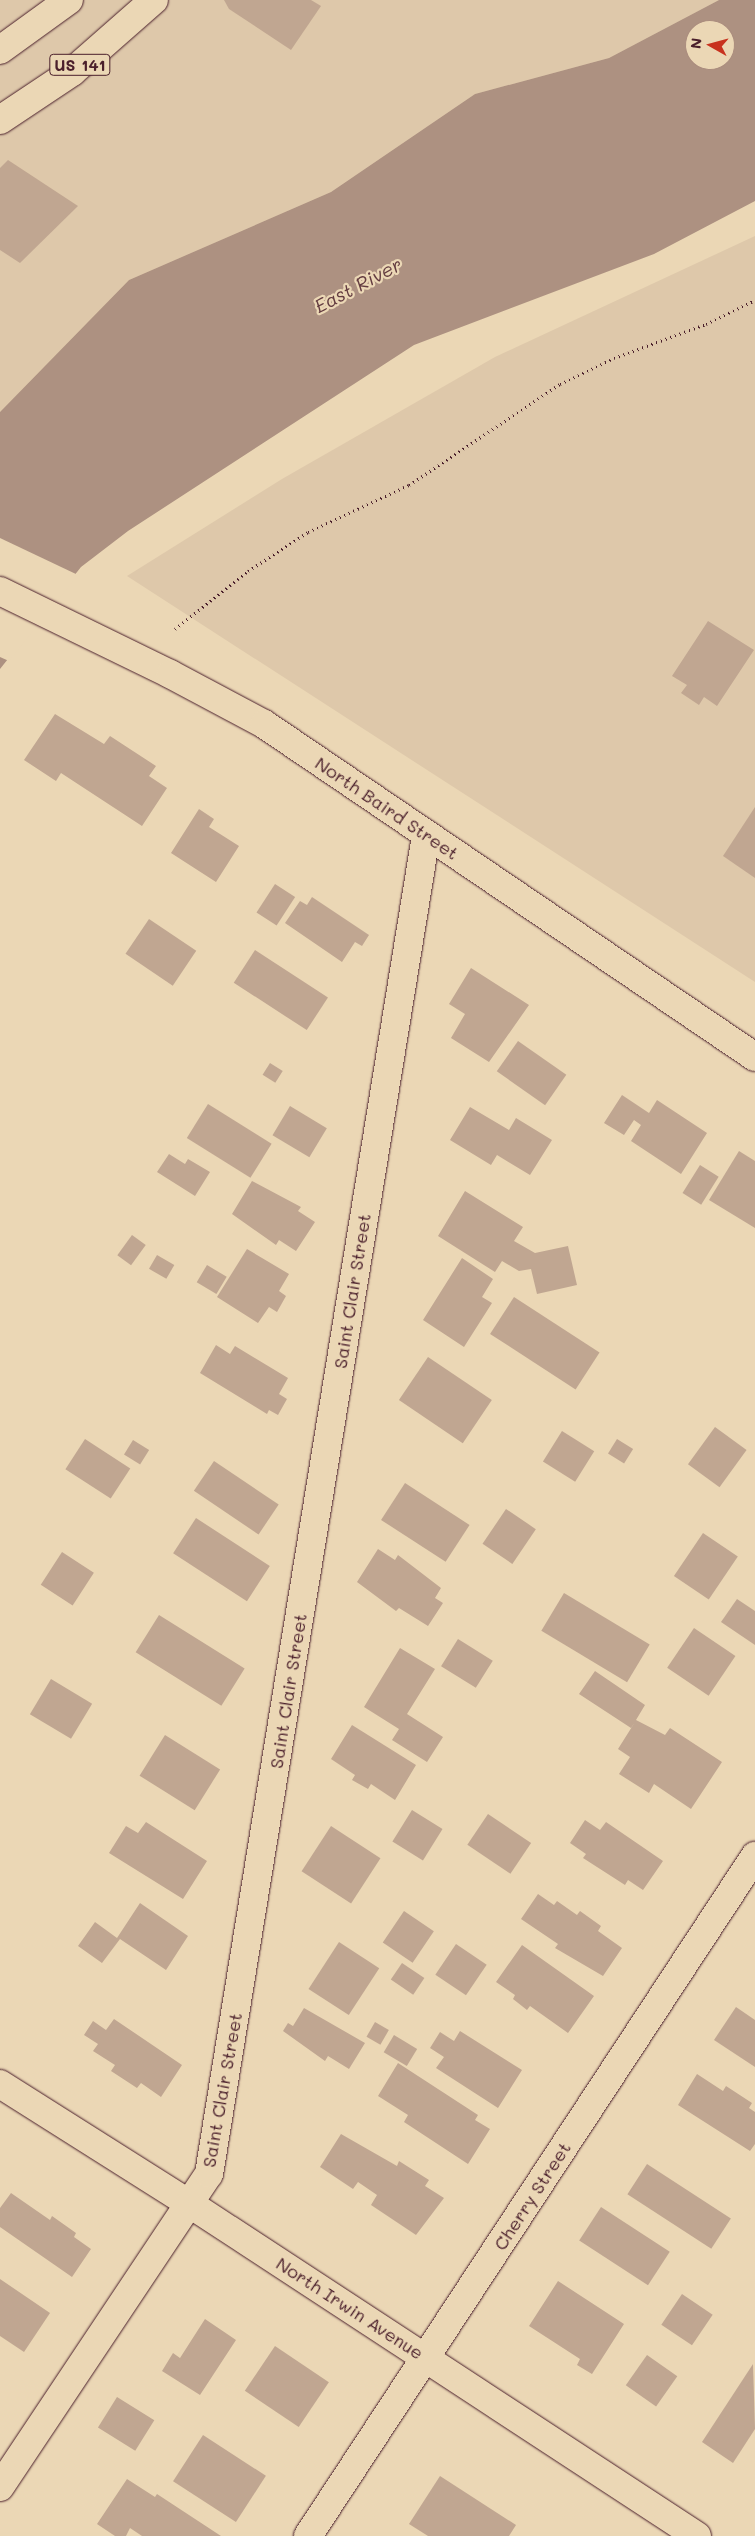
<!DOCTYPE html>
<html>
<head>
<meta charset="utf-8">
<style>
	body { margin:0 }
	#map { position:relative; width:755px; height:2536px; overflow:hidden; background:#ebd7b5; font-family:Mali,sans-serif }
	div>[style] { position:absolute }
	.built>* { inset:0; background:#dec8aa }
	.water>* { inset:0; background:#ad9181 }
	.pier>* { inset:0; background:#ebd7b5 }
	.building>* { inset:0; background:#c0a691; transform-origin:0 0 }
	.path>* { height:3px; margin-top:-1.5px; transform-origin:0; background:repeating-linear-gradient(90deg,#4a1f2b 0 1px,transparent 0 5px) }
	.roads { filter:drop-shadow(0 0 1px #4a1f2b) drop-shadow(0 0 1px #4a1f2b) }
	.minor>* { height:28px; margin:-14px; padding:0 14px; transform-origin:14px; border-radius:14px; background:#ebd7b5 }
	.major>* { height:28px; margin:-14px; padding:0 14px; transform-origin:14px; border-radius:14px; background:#ebd7b5 }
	span { translate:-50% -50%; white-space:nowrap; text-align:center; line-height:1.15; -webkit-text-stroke:4.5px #ebd7b5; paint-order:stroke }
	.shield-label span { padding:1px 4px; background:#ebd7b5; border:1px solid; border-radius:4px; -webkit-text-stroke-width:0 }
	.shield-label { font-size:16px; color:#4a1f2b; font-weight:700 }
	.street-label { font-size:18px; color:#4a1f2b }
	.water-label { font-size:19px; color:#633c40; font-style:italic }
	.north { position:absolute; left:685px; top:20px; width:50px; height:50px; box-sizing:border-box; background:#ebd7b5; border:1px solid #ab8d7e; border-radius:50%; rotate:277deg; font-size:14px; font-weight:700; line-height:20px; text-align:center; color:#4a1f2b }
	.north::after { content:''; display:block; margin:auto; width:18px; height:22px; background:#c8321e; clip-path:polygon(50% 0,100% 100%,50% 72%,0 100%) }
</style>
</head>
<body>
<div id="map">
	<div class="built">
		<div style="clip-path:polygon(0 0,719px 0,609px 58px,475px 94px,331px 192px,129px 280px,0 412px)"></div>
		<div style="clip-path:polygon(755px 236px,755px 982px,127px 576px,282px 479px,495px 357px)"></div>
	</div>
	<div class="water">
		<div style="clip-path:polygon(evenodd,719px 0,755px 0,755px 201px,654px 254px,414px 345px,128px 531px,81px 567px,0 669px,0 412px,129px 280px,331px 192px,475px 94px,609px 58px,719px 0,695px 30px,725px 30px,725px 60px,695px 60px,695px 30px)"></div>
	</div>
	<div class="pier">
		<div style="clip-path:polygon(0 538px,78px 575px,9px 661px,0 657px)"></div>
	</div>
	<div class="building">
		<div style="clip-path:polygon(224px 0,311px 0,321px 6px,291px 50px,229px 9px)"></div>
		<div style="clip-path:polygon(8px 160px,78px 206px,20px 263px,0 250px,0 168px)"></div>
		<div style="clip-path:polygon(708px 621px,754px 650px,717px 706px,704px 697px,699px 705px,681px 693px,687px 685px,672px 676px)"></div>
		<div style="clip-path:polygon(55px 714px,104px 744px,110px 736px,156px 766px,149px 776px,167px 788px,142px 826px,61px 773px,56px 781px,24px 760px)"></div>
		<div style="clip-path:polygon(755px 807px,755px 878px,723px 856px)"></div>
		<div style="clip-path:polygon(199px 809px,214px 819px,209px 827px,239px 846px,216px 882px,171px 853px)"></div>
		<div style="left:275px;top:884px;width:24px;height:34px;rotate:33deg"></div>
		<div style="clip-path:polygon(312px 897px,369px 935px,362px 946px,355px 942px,342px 962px,285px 923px,300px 901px,307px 905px)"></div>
		<div style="left:149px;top:919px;width:57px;height:42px;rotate:34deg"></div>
		<div style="left:255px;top:950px;width:87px;height:39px;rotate:33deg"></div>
		<div style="clip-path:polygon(471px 968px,529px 1005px,489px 1062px,451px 1038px,465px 1014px,449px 1004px)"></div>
		<div style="left:518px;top:1041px;width:59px;height:37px;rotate:35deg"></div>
		<div style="left:270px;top:1063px;width:15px;height:14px;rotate:32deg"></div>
		<div style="clip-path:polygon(622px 1095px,649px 1113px,657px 1100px,707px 1133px,681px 1174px,631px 1141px,641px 1125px,634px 1120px,624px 1135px,604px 1123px)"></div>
		<div style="left:208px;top:1104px;width:75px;height:40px;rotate:32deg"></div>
		<div style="left:290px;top:1106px;width:43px;height:34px;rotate:31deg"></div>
		<div style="clip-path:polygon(470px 1107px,509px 1130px,516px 1118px,552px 1140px,530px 1175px,497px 1155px,491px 1165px,450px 1140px)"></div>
		<div style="clip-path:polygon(739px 1151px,755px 1161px,755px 1228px,709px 1200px)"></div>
		<div style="clip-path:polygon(169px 1154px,185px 1164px,188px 1159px,210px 1172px,195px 1196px,157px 1172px)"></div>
		<div style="left:700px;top:1165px;width:22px;height:33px;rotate:32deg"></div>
		<div style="clip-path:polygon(252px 1181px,301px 1207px,298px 1211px,315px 1222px,296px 1251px,279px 1240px,276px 1245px,232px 1214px)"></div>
		<div style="clip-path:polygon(465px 1191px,523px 1227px,514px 1241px,535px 1253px,568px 1246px,577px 1285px,537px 1294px,531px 1269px,519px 1271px,502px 1261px,495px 1272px,438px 1236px)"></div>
		<div style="left:132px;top:1235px;width:17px;height:25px;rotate:36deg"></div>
		<div style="clip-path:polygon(247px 1249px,289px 1274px,279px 1291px,286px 1296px,277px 1312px,269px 1307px,258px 1323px,217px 1297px)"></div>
		<div style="left:157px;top:1255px;width:20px;height:16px;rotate:30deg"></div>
		<div style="clip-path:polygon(462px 1258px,493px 1279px,482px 1297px,492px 1303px,464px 1347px,423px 1320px)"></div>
		<div style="left:207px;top:1265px;width:23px;height:20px;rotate:31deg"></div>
		<div style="left:514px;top:1297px;width:102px;height:44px;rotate:33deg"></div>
		<div style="clip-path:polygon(216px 1345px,230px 1354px,235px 1346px,288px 1378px,279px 1394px,287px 1399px,278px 1415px,269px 1410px,267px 1414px,200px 1373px)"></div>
		<div style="left:428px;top:1357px;width:77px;height:52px;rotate:34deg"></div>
		<div style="left:715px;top:1427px;width:39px;height:46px;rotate:36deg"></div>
		<div style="left:562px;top:1431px;width:38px;height:36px;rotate:32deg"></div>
		<div style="left:85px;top:1439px;width:54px;height:36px;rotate:33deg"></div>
		<div style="left:617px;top:1439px;width:19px;height:17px;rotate:32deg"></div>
		<div style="left:133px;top:1440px;width:19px;height:17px;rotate:32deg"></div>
		<div style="left:214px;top:1461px;width:78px;height:36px;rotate:34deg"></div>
		<div style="left:405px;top:1483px;width:77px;height:44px;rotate:33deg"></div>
		<div style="left:506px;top:1509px;width:36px;height:42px;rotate:34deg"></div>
		<div style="left:196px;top:1518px;width:88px;height:42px;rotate:33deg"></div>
		<div style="left:703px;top:1533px;width:42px;height:52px;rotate:34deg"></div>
		<div style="clip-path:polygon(378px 1549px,395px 1560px,398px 1555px,441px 1588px,435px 1598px,443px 1603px,428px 1626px,399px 1608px,396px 1611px,357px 1582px)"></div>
		<div style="left:62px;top:1552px;width:38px;height:39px;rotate:33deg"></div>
		<div style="left:564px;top:1593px;width:100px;height:44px;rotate:31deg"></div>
		<div style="clip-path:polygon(737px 1599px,755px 1611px,755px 1645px,721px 1622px)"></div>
		<div style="left:159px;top:1615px;width:101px;height:44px;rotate:32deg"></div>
		<div style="left:694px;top:1628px;width:50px;height:48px;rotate:34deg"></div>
		<div style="left:458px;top:1639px;width:41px;height:32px;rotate:32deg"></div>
		<div style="clip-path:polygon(400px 1648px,435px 1669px,407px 1714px,443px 1737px,427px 1762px,392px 1740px,399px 1729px,364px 1707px)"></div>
		<div style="clip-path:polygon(595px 1671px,645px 1705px,636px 1720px,665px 1735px,670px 1728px,722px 1762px,691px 1809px,654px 1784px,649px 1793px,619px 1774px,630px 1757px,618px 1749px,635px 1722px,631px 1728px,579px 1694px)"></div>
		<div style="left:51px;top:1679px;width:48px;height:41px;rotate:31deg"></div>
		<div style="clip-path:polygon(352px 1725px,416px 1765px,395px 1800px,371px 1784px,368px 1789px,352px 1780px,355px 1775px,331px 1759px)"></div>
		<div style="left:165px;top:1735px;width:65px;height:48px;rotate:32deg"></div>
		<div style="left:412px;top:1810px;width:36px;height:37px;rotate:32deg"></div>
		<div style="left:488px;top:1814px;width:52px;height:37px;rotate:34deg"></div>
		<div style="clip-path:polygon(585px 1820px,600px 1830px,606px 1822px,663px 1861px,643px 1890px,628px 1880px,625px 1885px,583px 1858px,586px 1854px,570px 1843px)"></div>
		<div style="clip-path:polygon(146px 1822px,207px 1861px,183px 1899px,109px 1853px,126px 1826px,138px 1833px)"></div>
		<div style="left:331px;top:1826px;width:59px;height:54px;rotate:33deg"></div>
		<div style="clip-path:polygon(538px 1894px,554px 1905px,557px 1901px,577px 1915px,580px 1911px,601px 1926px,598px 1931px,622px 1948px,603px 1976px,555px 1948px,558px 1944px,521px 1919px)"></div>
		<div style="clip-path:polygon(140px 1903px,188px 1936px,166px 1970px,120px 1939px,102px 1963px,78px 1946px,95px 1922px,117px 1938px)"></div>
		<div style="left:404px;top:1911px;width:36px;height:38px;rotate:34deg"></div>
		<div style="left:339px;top:1942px;width:48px;height:56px;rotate:33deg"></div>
		<div style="left:456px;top:1944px;width:37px;height:37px;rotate:34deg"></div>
		<div style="clip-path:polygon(522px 1945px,594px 1996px,568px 2033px,530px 2006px,527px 2010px,513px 1999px,515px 1995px,496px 1982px)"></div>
		<div style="left:402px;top:1963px;width:27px;height:20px;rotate:34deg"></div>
		<div style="clip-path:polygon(736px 2007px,755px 2020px,755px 2067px,714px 2040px)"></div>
		<div style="clip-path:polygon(304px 2008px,365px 2043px,349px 2069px,328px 2056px,325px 2061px,283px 2031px,288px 2023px,293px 2026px)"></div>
		<div style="clip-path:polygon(114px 2019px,182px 2065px,161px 2097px,141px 2083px,137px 2088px,111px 2071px,115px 2065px,93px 2051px,98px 2044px,84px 2035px,93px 2021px,106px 2030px)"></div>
		<div style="left:375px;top:2022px;width:16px;height:17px;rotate:30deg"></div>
		<div style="clip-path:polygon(460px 2031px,522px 2070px,498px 2108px,436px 2068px,444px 2057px,430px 2048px,440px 2032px,454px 2041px)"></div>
		<div style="left:394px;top:2035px;width:27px;height:20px;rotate:31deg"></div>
		<div style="clip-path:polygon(398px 2063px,478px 2115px,475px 2120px,490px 2129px,468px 2164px,404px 2122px,408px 2115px,378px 2096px)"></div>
		<div style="clip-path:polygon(697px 2074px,723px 2091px,726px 2086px,752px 2103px,749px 2108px,755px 2112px,755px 2144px,750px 2151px,678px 2105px)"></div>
		<div style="clip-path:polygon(341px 2134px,397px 2166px,399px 2161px,429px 2180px,425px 2186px,444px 2198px,416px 2235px,371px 2205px,377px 2195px,358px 2182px,353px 2189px,320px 2167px)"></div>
		<div style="left:647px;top:2164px;width:100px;height:36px;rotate:33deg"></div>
		<div style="clip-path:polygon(11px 2193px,50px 2220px,52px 2216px,76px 2233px,74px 2237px,91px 2249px,72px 2277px,0 2227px,0 2208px)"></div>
		<div style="left:601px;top:2207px;width:82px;height:40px;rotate:33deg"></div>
		<div style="clip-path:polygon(0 2279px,50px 2313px,24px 2352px,0 2336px)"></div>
		<div style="clip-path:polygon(558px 2281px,624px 2324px,592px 2374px,577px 2365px,580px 2359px,529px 2326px)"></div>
		<div style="left:682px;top:2294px;width:37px;height:37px;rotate:34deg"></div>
		<div style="clip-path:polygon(205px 2319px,236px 2340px,200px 2395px,162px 2371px,173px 2353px,180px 2358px)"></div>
		<div style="left:275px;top:2346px;width:65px;height:54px;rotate:34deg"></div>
		<div style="left:647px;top:2355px;width:37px;height:37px;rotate:35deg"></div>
		<div style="clip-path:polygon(753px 2364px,755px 2429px,733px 2463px,702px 2442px)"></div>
		<div style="left:117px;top:2397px;width:44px;height:36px;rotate:32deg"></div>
		<div style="left:203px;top:2435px;width:75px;height:55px;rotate:33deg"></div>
		<div style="clip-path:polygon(440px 2476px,516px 2525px,509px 2536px,428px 2536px,409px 2524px)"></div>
		<div style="clip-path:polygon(127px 2479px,155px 2497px,157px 2494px,221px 2536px,142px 2536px,130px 2528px,126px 2536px,115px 2536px,97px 2524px)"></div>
	</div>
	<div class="path">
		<div style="left:175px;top:629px;width:93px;rotate:-38.5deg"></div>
		<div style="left:248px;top:571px;width:72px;rotate:-33deg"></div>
		<div style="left:308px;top:532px;width:111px;rotate:-25deg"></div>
		<div style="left:409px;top:485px;width:182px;rotate:-33.8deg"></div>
		<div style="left:560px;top:384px;width:60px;rotate:-25.7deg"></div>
		<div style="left:614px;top:358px;width:98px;rotate:-20.3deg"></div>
		<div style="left:706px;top:324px;width:55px;rotate:-26.1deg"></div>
	</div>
	<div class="roads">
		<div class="minor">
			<div style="left:0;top:591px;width:189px;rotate:26deg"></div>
			<div style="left:170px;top:674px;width:106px;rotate:28deg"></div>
			<div style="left:264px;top:724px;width:593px;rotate:34.15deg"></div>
			<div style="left:0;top:2084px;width:225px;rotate:32.3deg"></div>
			<div style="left:190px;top:2204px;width:606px;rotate:33.22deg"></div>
			<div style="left:0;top:2487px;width:376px;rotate:-56.3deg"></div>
			<div style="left:209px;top:2174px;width:1355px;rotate:-80.79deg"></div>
			<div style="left:308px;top:2536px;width:814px;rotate:-56.68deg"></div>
		</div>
		<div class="major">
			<div style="left:0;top:50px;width:85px;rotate:-35.9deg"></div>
			<div style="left:0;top:120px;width:87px;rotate:-33.7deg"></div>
			<div style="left:72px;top:72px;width:109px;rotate:-41.3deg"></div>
		</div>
	</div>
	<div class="shield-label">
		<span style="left:80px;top:65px">US 141</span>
	</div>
	<div class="street-label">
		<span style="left:387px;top:808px;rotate:34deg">North Baird Street</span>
		<span style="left:352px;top:1291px;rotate:-81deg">Saint Clair Street</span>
		<span style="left:288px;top:1691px;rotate:-81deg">Saint Clair Street</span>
		<span style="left:222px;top:2090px;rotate:-80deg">Saint Clair Street</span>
		<span style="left:532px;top:2196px;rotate:-57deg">Cherry Street</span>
		<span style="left:350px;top:2308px;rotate:33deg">North Irwin Avenue</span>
	</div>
	<div class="water-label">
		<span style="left:358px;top:285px;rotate:-28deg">East River</span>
	</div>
	<div class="north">N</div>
</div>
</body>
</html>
